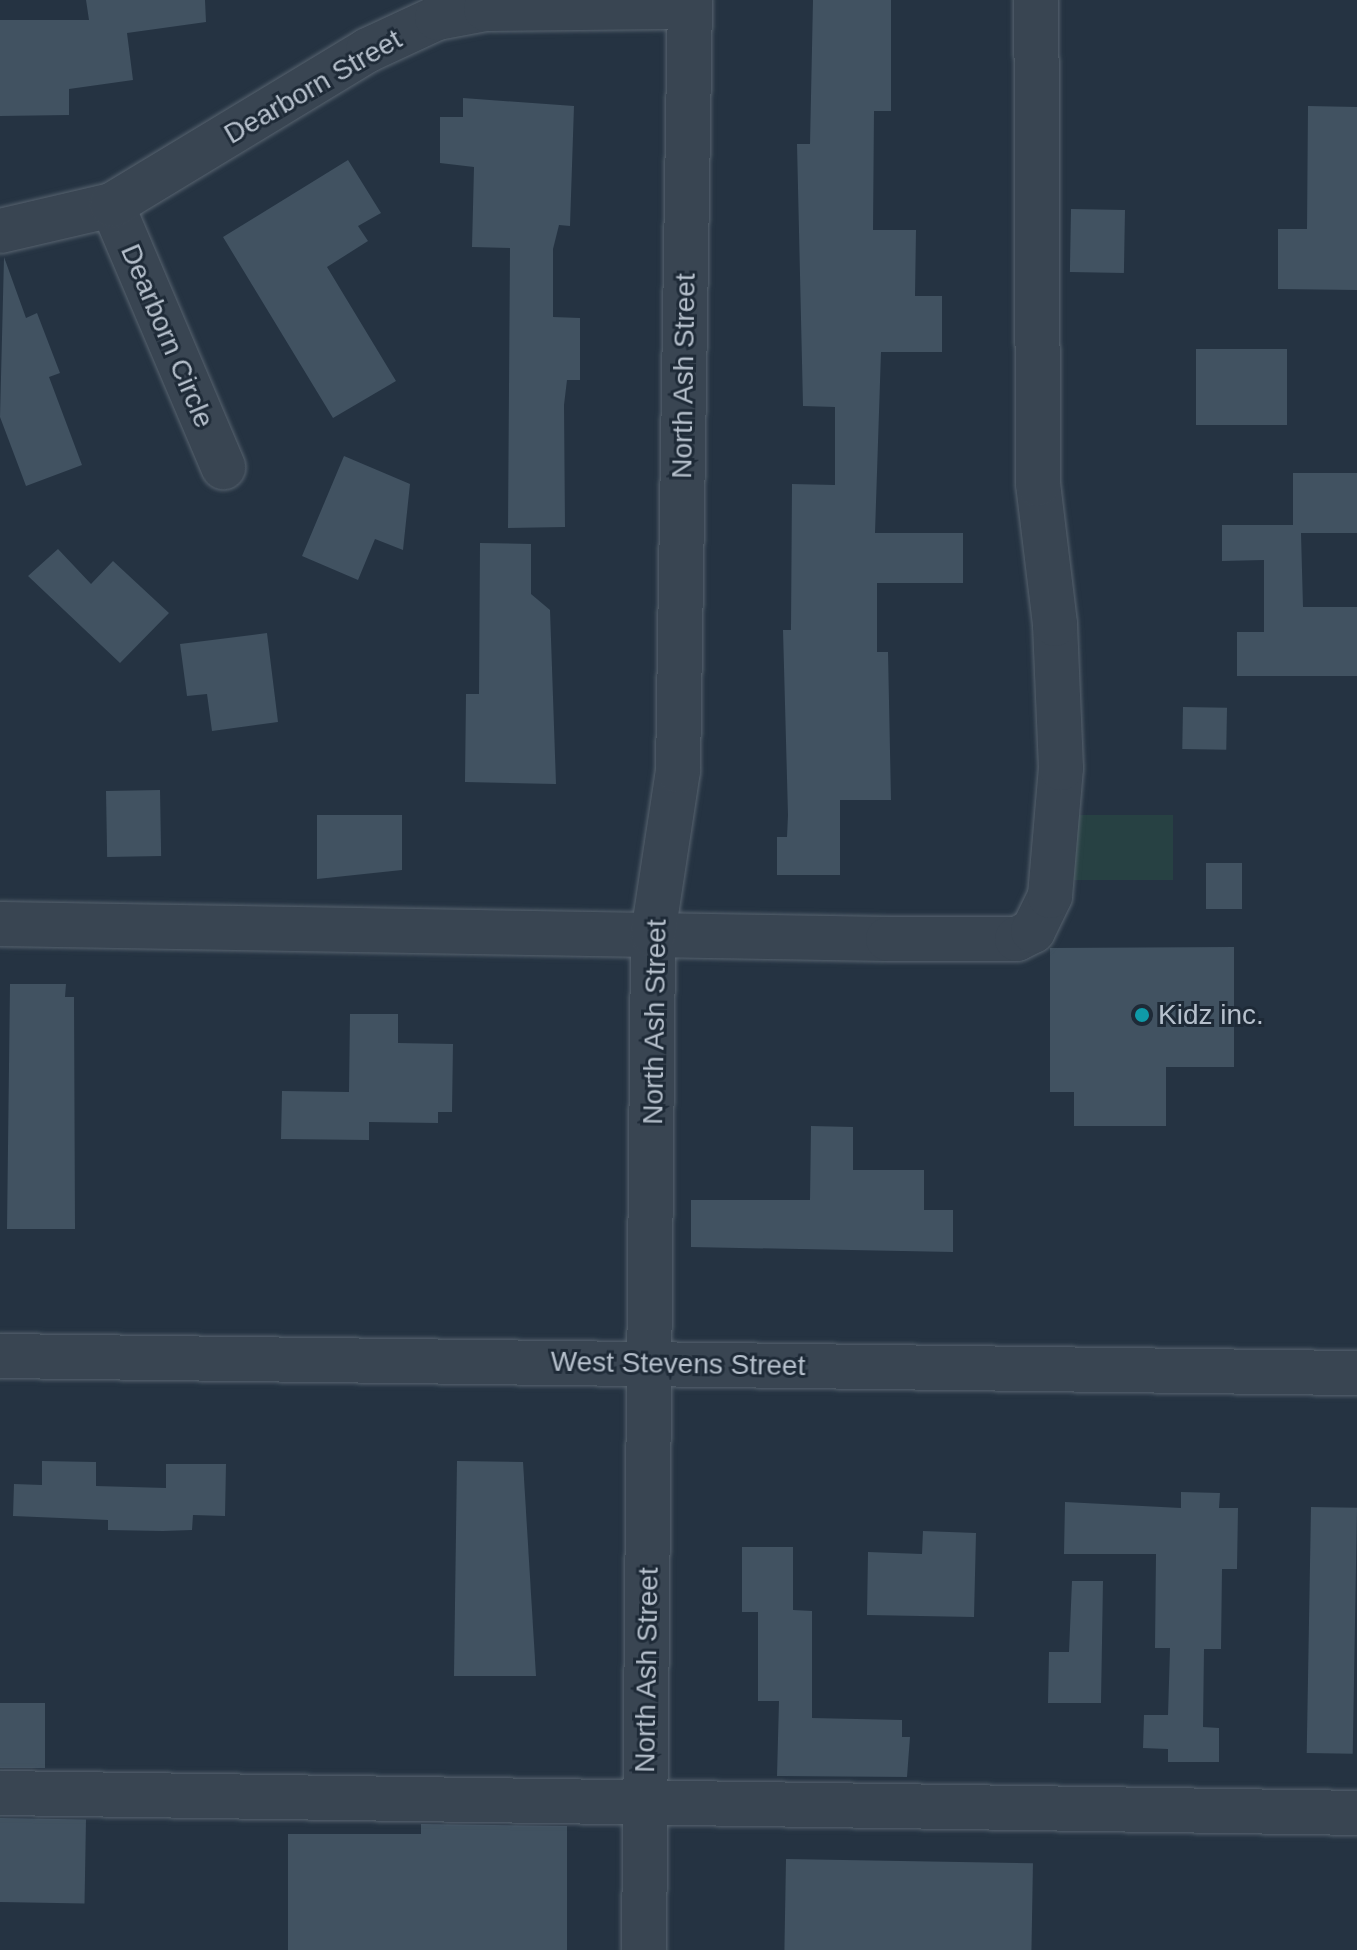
<!DOCTYPE html>
<html>
<head>
<meta charset="utf-8">
<style>
	body { margin:0 }
	#map { position:relative; width:1357px; height:1950px; overflow:hidden; background:#253342; font-family:Arial,sans-serif }
	div>[style] { position:absolute }
	.green>* { inset:0; background:#274143; transform-origin:0 0 }
	.building>* { inset:0; background:#415261; transform-origin:0 0 }
	.roads { filter:drop-shadow(0 0 2px #57636f) drop-shadow(0 0 2px #57636f) }
	.minor>* { height:44px; margin:-22px; padding:0 22px; transform-origin:22px; border-radius:22px; background:#394552 }
	.dots>* { width:22px; height:22px; translate:-50% -50%; box-sizing:border-box; border:4px solid #1e2a37; border-radius:50% }
	span { translate:-50% -50%; white-space:nowrap; text-align:center; line-height:1.15; -webkit-text-stroke:6px #1e2a37; paint-order:stroke }
	.street-label { font-size:28px; color:#b6c0cc }
	.poi-label { font-size:28px; color:#b6c0cc }
	.left { translate:0 -50%; text-align:left }
</style>
</head>
<body>
<div id="map">
	<div class="green">
		<div style="left:1069px;top:815px;width:104px;height:65px"></div>
	</div>
	<div class="building">
		<div style="clip-path:polygon(86px 0,205px 0,206px 22px,127px 33px,133px 80px,69px 89px,69px 115px,0 116px,0 20px,89px 20px)"></div>
		<div style="clip-path:polygon(813px 0,891px 0,891px 111px,874px 111px,873px 230px,916px 230px,915px 296px,942px 296px,942px 352px,881px 352px,875px 533px,963px 533px,963px 583px,877px 583px,877px 652px,888px 652px,891px 800px,840px 800px,840px 875px,777px 875px,777px 837px,787px 837px,788px 815px,783px 630px,791px 630px,792px 484px,835px 485px,835px 407px,803px 406px,797px 144px,810px 144px)"></div>
		<div style="clip-path:polygon(463px 98px,574px 106px,570px 226px,559px 225px,553px 249px,553px 317px,580px 318px,580px 380px,567px 380px,564px 405px,565px 527px,508px 528px,510px 248px,472px 247px,474px 167px,440px 163px,440px 117px,463px 117px)"></div>
		<div style="clip-path:polygon(1308px 106px,1357px 107px,1357px 290px,1278px 289px,1278px 229px,1307px 229px)"></div>
		<div style="clip-path:polygon(348px 160px,381px 213px,358px 226px,368px 241px,327px 267px,396px 381px,333px 418px,223px 237px)"></div>
		<div style="left:1071px;top:209px;width:54px;height:63px;rotate:1deg"></div>
		<div style="clip-path:polygon(4px 257px,26px 318px,37px 313px,60px 373px,49px 377px,82px 465px,26px 486px,0 417px)"></div>
		<div style="left:1196px;top:349px;width:91px;height:76px"></div>
		<div style="clip-path:polygon(344px 456px,410px 484px,403px 550px,375px 539px,358px 580px,302px 556px)"></div>
		<div style="clip-path:polygon(1293px 473px,1357px 473px,1357px 533px,1301px 533px,1303px 607px,1357px 607px,1357px 676px,1237px 676px,1237px 632px,1264px 632px,1264px 560px,1222px 561px,1222px 525px,1293px 525px)"></div>
		<div style="clip-path:polygon(480px 543px,531px 544px,531px 594px,550px 610px,556px 784px,465px 782px,466px 694px,479px 694px)"></div>
		<div style="clip-path:polygon(58px 549px,91px 584px,113px 561px,169px 613px,120px 663px,28px 576px)"></div>
		<div style="clip-path:polygon(267px 633px,278px 722px,212px 731px,207px 694px,187px 696px,180px 644px)"></div>
		<div style="left:1183px;top:707px;width:44px;height:42px;rotate:1deg"></div>
		<div style="left:160px;top:790px;width:66px;height:54px;rotate:89deg"></div>
		<div style="clip-path:polygon(317px 815px,402px 815px,402px 870px,317px 879px)"></div>
		<div style="left:1206px;top:863px;width:36px;height:46px"></div>
		<div style="clip-path:polygon(1234px 947px,1234px 1067px,1166px 1067px,1166px 1126px,1074px 1126px,1074px 1092px,1050px 1092px,1050px 948px)"></div>
		<div style="clip-path:polygon(10px 984px,66px 984px,65px 997px,74px 997px,75px 1229px,7px 1229px)"></div>
		<div style="clip-path:polygon(350px 1014px,398px 1014px,398px 1043px,453px 1044px,452px 1112px,438px 1112px,438px 1123px,369px 1122px,369px 1140px,281px 1139px,282px 1091px,349px 1092px)"></div>
		<div style="clip-path:polygon(811px 1126px,853px 1127px,853px 1170px,924px 1170px,924px 1210px,953px 1210px,953px 1252px,691px 1247px,691px 1200px,810px 1200px)"></div>
		<div style="clip-path:polygon(42px 1461px,96px 1462px,96px 1486px,166px 1488px,166px 1464px,226px 1464px,225px 1516px,193px 1515px,192px 1530px,163px 1531px,108px 1530px,108px 1520px,13px 1516px,14px 1484px,42px 1485px)"></div>
		<div style="clip-path:polygon(457px 1461px,523px 1462px,536px 1676px,454px 1676px)"></div>
		<div style="clip-path:polygon(1181px 1492px,1220px 1493px,1219px 1508px,1238px 1508px,1237px 1569px,1222px 1569px,1221px 1649px,1204px 1649px,1203px 1727px,1219px 1728px,1219px 1762px,1168px 1762px,1168px 1749px,1143px 1748px,1144px 1715px,1168px 1715px,1170px 1648px,1155px 1648px,1156px 1554px,1064px 1554px,1065px 1502px,1181px 1508px)"></div>
		<div style="left:1311px;top:1507px;width:46px;height:246px;rotate:1deg"></div>
		<div style="clip-path:polygon(923px 1531px,976px 1533px,974px 1617px,867px 1615px,868px 1552px,922px 1554px)"></div>
		<div style="clip-path:polygon(742px 1547px,793px 1547px,793px 1610px,812px 1611px,812px 1718px,902px 1720px,902px 1737px,910px 1737px,907px 1777px,777px 1776px,779px 1701px,758px 1701px,758px 1612px,742px 1612px)"></div>
		<div style="clip-path:polygon(1072px 1581px,1103px 1581px,1101px 1703px,1048px 1703px,1049px 1652px,1069px 1652px)"></div>
		<div style="left:0;top:1703px;width:45px;height:65px"></div>
		<div style="left:0;top:1818px;width:86px;height:84px;rotate:1deg"></div>
		<div style="clip-path:polygon(421px 1824px,567px 1826px,567px 1950px,288px 1950px,288px 1834px,421px 1834px)"></div>
		<div style="left:786px;top:1859px;width:247px;height:91px;rotate:1deg"></div>
	</div>
	<div class="roads">
		<div class="minor">
			<div style="left:112px;top:205px;width:285px;rotate:67deg"></div>
			<div style="left:0;top:231px;width:115px;rotate:-13.1deg"></div>
			<div style="left:112px;top:205px;width:299px;rotate:-31.2deg"></div>
			<div style="left:368px;top:50px;width:76px;rotate:-24.9deg"></div>
			<div style="left:437px;top:18px;width:50px;rotate:-10.4deg"></div>
			<div style="left:486px;top:9px;width:204px;rotate:-0.6deg"></div>
			<div style="left:0;top:924px;width:888px;rotate:0.97deg"></div>
			<div style="left:888px;top:939px;width:129px"></div>
			<div style="left:1017px;top:939px;width:18px;rotate:-27deg"></div>
			<div style="left:1033px;top:931px;width:39px;rotate:-64deg"></div>
			<div style="left:1050px;top:896px;width:128px;rotate:-85.1deg"></div>
			<div style="left:1061px;top:768px;width:144px;rotate:-92.4deg"></div>
			<div style="left:1055px;top:624px;width:141px;rotate:-96.9deg"></div>
			<div style="left:1038px;top:484px;width:484px;rotate:-90.2deg"></div>
			<div style="left:0;top:1356px;width:1357px;rotate:0.72deg"></div>
			<div style="left:0;top:1793px;width:1357px;rotate:0.84deg"></div>
			<div style="left:644px;top:1950px;width:1016px;rotate:-89.49deg"></div>
			<div style="left:653px;top:934px;width:165px;rotate:-81.3deg"></div>
			<div style="left:678px;top:771px;width:771px;rotate:-89.11deg"></div>
		</div>
	</div>
	<div class="dots">
		<div style="left:1142px;top:1015px;background:#0f9aa8"></div>
	</div>
	<div class="street-label">
		<span style="left:313px;top:87px;rotate:-30deg">Dearborn Street</span>
		<span style="left:167px;top:336px;rotate:67deg">Dearborn Circle</span>
		<span style="left:684px;top:376px;rotate:-89deg">North Ash Street</span>
		<span style="left:655px;top:1022px;rotate:-89deg">North Ash Street</span>
		<span style="left:678px;top:1364px;rotate:1deg">West Stevens Street</span>
		<span style="left:647px;top:1670px;rotate:-89deg">North Ash Street</span>
	</div>
	<div class="poi-label">
		<span class="left" style="left:1158px;top:1015px">Kidz inc.</span>
	</div>
</div>
</body>
</html>
